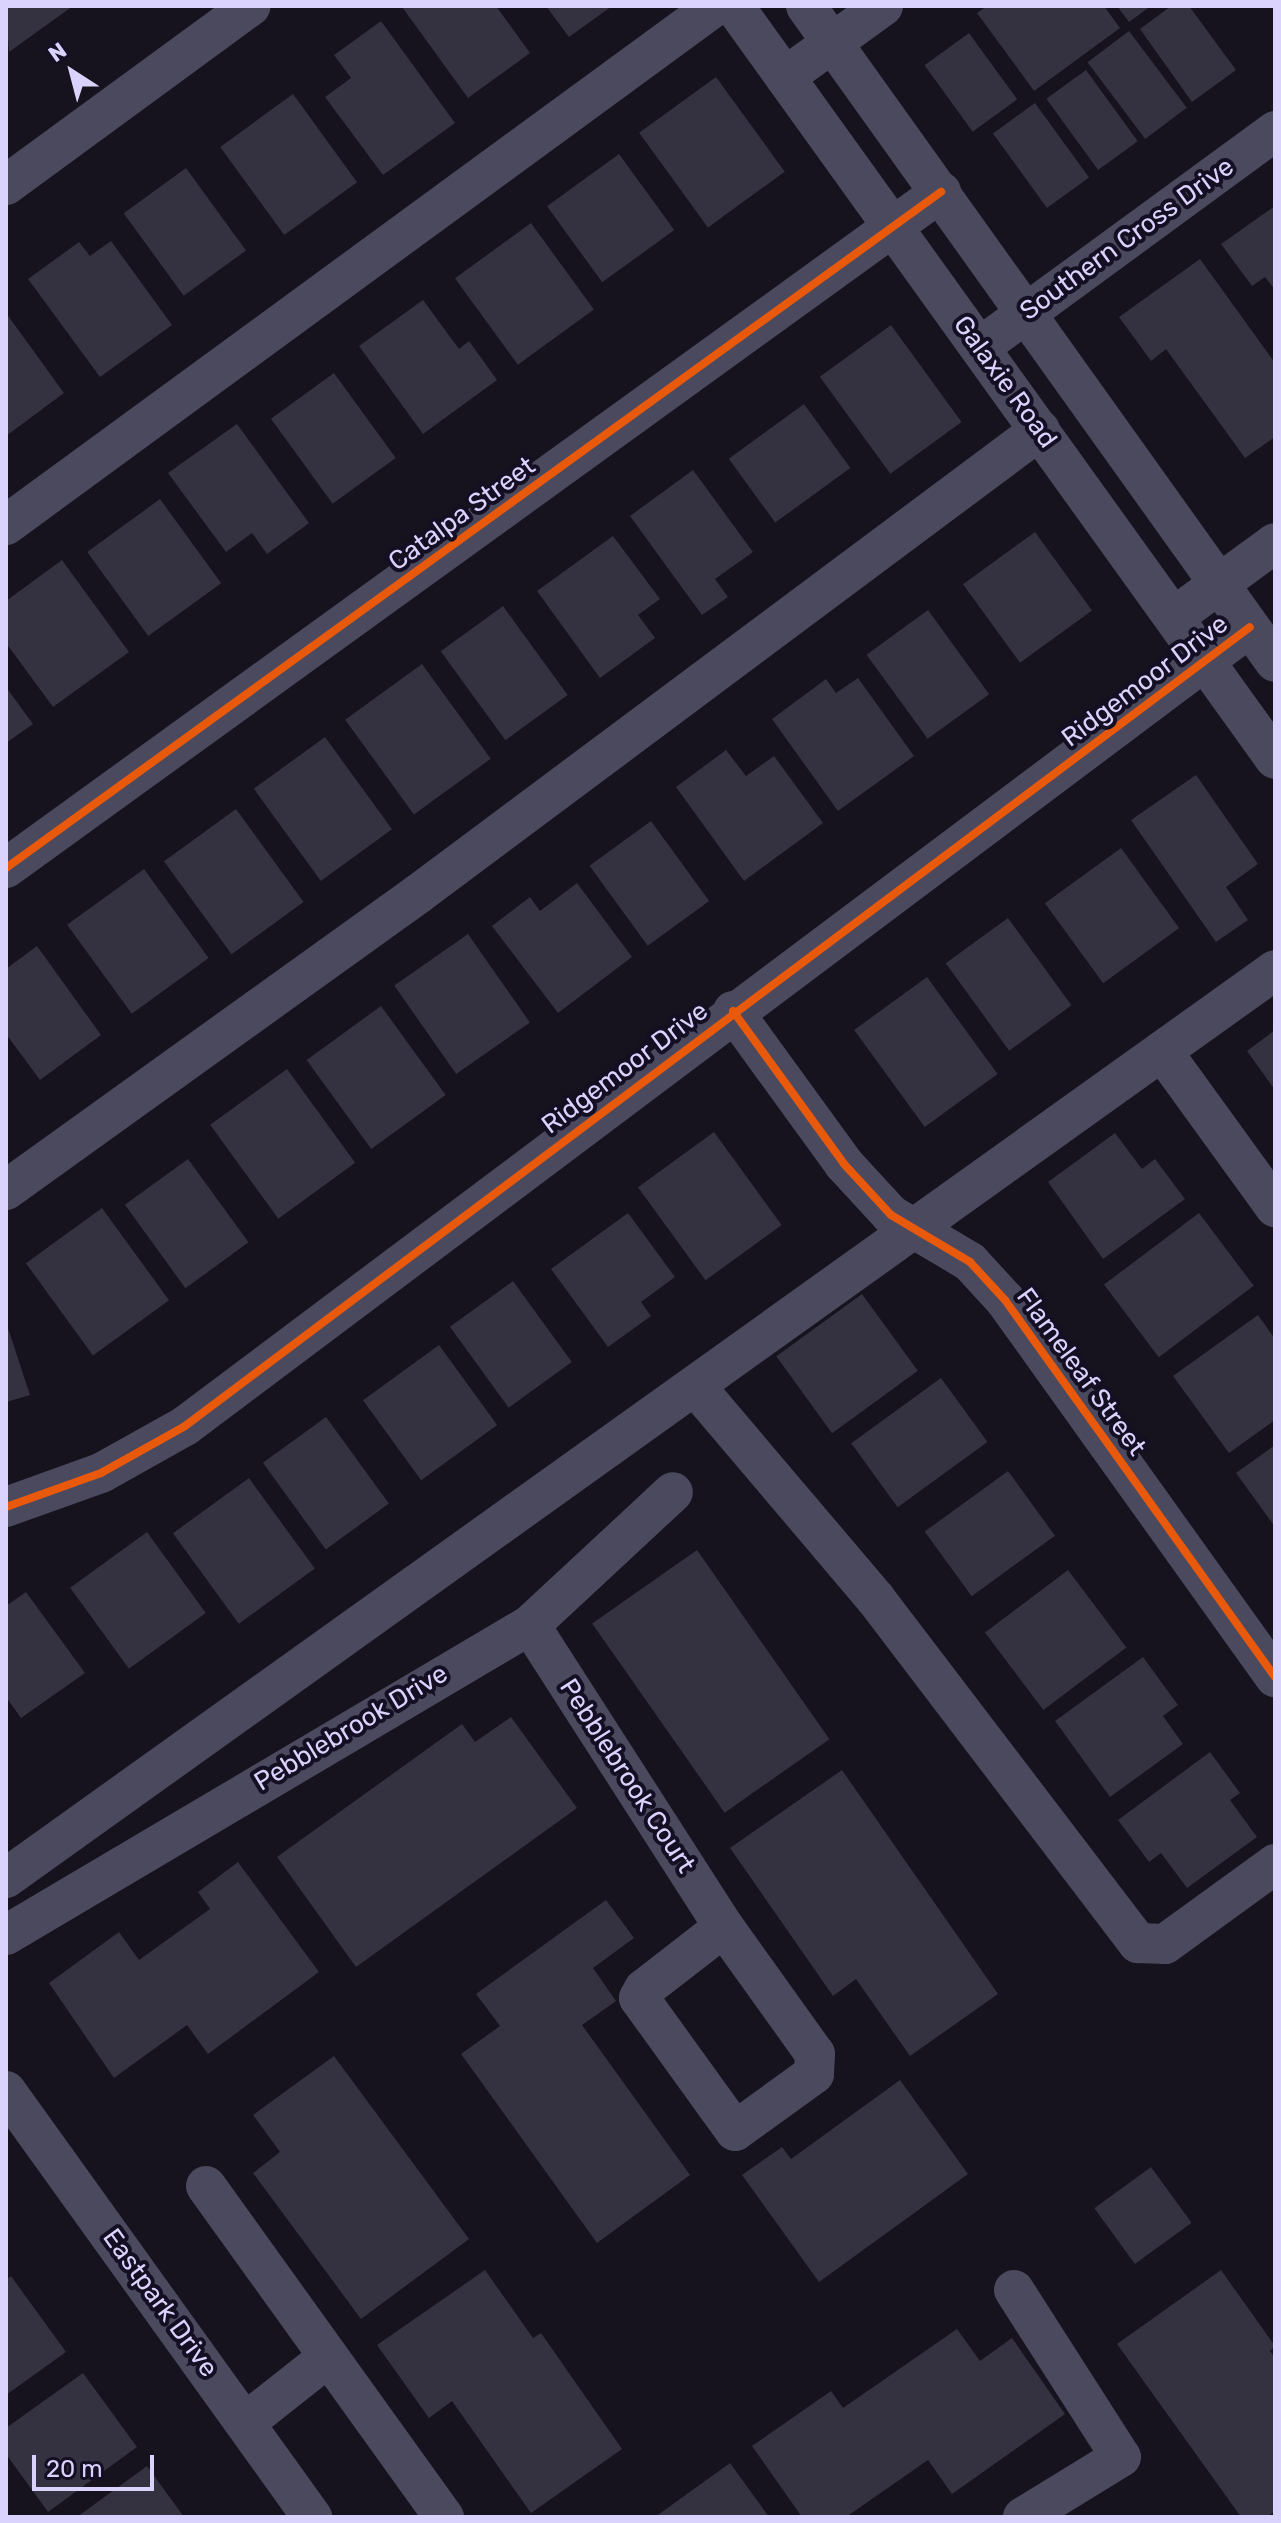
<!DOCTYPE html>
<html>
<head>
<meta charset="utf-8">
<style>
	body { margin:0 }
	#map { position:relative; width:1281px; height:2523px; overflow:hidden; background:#16131e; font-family:Rubik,sans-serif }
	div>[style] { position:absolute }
	.building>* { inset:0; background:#343140; transform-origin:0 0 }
	.minor>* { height:40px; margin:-20px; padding:0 20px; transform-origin:20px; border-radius:20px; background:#4b495e }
	.cycleway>* { height:8px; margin:-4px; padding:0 4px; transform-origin:4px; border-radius:4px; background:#e8590c }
	span { translate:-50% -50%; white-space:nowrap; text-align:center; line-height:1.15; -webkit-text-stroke:8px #140f22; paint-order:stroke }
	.street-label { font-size:26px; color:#dad3fd }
	.frame { position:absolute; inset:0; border:8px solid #dad3fd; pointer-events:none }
	.north { position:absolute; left:32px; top:32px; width:80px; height:80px; -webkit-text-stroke:6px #140f22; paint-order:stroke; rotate:324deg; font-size:22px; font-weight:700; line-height:32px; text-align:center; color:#dad3fd }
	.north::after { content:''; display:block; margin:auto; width:28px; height:36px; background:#dad3fd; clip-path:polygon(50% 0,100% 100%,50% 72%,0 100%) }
	.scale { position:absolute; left:32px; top:2455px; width:122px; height:36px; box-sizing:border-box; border:4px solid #dad3fd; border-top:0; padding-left:10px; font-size:24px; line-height:28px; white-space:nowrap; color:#dad3fd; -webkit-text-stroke:6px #140f22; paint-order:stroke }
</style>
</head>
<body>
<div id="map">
	<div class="building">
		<div style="clip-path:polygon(6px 6px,73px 6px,9px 52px)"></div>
		<div style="clip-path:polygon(496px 6px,530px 53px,468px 98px,402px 7px)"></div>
		<div style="clip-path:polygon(546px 6px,612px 6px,569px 37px)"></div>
		<div style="clip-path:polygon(987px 6px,1104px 6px,1120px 28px,1034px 91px,977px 13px)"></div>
		<div style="clip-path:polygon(1117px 6px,1151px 6px,1129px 22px)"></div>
		<div style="clip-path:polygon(1171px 6px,1189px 6px,1236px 70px,1192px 102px,1140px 29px)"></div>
		<div style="clip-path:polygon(381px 21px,455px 123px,383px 175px,325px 97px,351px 78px,334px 55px)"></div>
		<div style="left:1129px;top:31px;width:96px;height:52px;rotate:53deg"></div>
		<div style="left:969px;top:33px;width:82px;height:55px;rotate:54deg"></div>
		<div style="left:1086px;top:70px;width:88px;height:49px;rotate:54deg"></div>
		<div style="left:716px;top:77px;width:117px;height:95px;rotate:54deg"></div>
		<div style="left:293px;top:94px;width:109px;height:90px;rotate:54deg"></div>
		<div style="left:1035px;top:103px;width:92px;height:52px;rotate:54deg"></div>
		<div style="left:619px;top:154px;width:94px;height:89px;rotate:54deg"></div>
		<div style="left:186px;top:168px;width:102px;height:77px;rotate:54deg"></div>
		<div style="clip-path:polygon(1275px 206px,1275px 290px,1265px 277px,1252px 286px,1221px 244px)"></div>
		<div style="left:531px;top:223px;width:107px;height:94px;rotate:54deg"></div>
		<div style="clip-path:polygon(111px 241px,172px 325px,100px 377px,28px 279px,79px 242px,90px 256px)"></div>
		<div style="clip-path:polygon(1200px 259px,1275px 363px,1275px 437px,1245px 458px,1166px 349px,1151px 361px,1119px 317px)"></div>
		<div style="clip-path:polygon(423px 300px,459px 349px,469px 341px,497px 380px,423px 434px,359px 346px)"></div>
		<div style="clip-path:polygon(6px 313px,64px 393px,6px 436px)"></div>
		<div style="left:891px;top:325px;width:120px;height:88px;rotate:54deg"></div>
		<div style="left:334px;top:373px;width:105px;height:78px;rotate:54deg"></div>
		<div style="left:804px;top:404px;width:79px;height:93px;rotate:54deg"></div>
		<div style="clip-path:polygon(237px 424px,309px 523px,267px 554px,252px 533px,226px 552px,168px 473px)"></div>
		<div style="clip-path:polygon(693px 470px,753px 552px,715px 579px,728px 597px,702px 615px,630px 516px)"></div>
		<div style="left:160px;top:499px;width:104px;height:90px;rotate:54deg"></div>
		<div style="left:1035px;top:532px;width:97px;height:89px;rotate:54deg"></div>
		<div style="clip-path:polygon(613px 536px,660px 599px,638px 615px,655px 638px,600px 678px,537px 591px)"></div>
		<div style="clip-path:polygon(62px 560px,129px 652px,53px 707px,6px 643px,6px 601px)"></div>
		<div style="left:503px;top:606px;width:110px;height:77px;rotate:54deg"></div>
		<div style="left:928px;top:610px;width:104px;height:76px;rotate:54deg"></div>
		<div style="left:422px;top:664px;width:117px;height:95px;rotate:54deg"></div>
		<div style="clip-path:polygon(858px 678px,914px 756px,838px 811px,772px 719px,826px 679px,836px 693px)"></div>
		<div style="clip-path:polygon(6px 687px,33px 724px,6px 743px)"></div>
		<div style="left:325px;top:737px;width:114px;height:88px;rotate:54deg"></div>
		<div style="clip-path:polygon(726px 750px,746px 776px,774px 756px,823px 823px,744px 881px,676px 787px)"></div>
		<div style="clip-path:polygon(1196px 775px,1258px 864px,1226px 887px,1248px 920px,1216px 942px,1131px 820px)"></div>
		<div style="left:236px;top:809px;width:115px;height:89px;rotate:54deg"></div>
		<div style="left:651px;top:821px;width:99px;height:76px;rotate:54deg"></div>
		<div style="left:1121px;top:848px;width:99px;height:94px;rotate:54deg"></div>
		<div style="left:144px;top:869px;width:110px;height:95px;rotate:54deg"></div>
		<div style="clip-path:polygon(577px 883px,632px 957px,558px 1013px,492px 926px,530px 897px,540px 911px)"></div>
		<div style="left:1008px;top:918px;width:108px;height:77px;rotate:54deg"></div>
		<div style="left:468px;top:934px;width:108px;height:90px;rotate:55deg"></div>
		<div style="clip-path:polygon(37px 946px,101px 1035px,40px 1080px,6px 1034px,6px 969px)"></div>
		<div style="left:927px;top:977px;width:120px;height:90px;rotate:54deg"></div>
		<div style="left:381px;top:1006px;width:110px;height:92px;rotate:54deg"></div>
		<div style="clip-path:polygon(1275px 1030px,1275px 1090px,1247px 1051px)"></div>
		<div style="left:287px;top:1069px;width:116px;height:95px;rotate:54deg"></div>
		<div style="left:714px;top:1132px;width:115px;height:94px;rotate:54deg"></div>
		<div style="clip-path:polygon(1115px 1133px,1142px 1169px,1155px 1159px,1185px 1199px,1103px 1259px,1048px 1182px)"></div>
		<div style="left:188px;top:1159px;width:103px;height:78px;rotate:54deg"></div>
		<div style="left:102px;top:1208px;width:114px;height:94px;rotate:54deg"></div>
		<div style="clip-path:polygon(628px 1213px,675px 1277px,641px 1302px,651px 1316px,608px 1347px,551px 1269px)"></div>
		<div style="left:1199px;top:1213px;width:91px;height:119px;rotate:53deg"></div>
		<div style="left:513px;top:1281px;width:100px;height:78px;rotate:54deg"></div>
		<div style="left:862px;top:1294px;width:95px;height:106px;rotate:54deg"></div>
		<div style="clip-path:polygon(1258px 1315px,1275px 1339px,1275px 1420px,1229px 1453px,1173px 1376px)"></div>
		<div style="clip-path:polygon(6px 1322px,30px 1395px,6px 1402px)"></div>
		<div style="left:439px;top:1345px;width:99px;height:94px;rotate:54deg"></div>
		<div style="left:941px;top:1378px;width:79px;height:111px;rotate:54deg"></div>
		<div style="left:326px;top:1417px;width:107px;height:78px;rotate:54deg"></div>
		<div style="clip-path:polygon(1275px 1445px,1275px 1527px,1236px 1473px)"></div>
		<div style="left:1008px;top:1471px;width:80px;height:103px;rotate:54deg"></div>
		<div style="left:249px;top:1478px;width:112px;height:94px;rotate:54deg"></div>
		<div style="left:147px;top:1532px;width:100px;height:95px;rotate:54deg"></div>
		<div style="left:697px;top:1550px;width:231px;height:128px;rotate:55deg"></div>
		<div style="left:1068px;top:1570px;width:97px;height:104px;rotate:53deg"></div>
		<div style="clip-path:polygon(26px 1592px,85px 1673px,21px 1718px,6px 1697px,6px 1606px)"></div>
		<div style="clip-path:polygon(1143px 1657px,1178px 1705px,1163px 1716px,1183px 1744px,1110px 1797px,1055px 1721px)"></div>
		<div style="clip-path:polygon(511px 1717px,577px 1808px,356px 1967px,277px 1857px,462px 1724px,475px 1742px)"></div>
		<div style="clip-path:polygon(1210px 1752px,1240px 1793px,1230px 1800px,1257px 1837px,1187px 1888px,1161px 1853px,1149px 1862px,1118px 1820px)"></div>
		<div style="clip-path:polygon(842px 1770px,998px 1994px,910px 2056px,856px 1979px,833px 1996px,730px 1848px)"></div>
		<div style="clip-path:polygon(238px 1862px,319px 1972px,208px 2054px,187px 2025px,114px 2078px,49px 1983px,119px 1932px,139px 1960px,210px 1909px,198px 1892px)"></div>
		<div style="clip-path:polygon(606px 1900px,634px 1938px,593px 1968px,616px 2001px,582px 2025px,690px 2175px,597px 2243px,461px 2054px,500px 2026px,476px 1994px)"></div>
		<div style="clip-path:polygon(334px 2056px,469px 2239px,361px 2319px,253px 2173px,280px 2152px,253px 2115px)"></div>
		<div style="clip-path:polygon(900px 2080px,968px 2174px,819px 2282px,742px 2175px,782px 2147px,791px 2159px)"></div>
		<div style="left:1151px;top:2167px;width:69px;height:70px;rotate:54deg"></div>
		<div style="clip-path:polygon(485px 2270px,533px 2338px,541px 2333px,622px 2449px,531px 2513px,452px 2401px,429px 2418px,377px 2345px)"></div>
		<div style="clip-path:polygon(1221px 2270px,1275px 2346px,1270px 2351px,1275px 2358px,1275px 2511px,1267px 2517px,1241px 2517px,1117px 2344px)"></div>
		<div style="clip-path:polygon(11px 2276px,66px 2352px,6px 2395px,6px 2280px)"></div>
		<div style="clip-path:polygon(957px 2329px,980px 2361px,1012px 2338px,1065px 2414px,952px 2494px,928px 2460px,846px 2517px,802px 2517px,752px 2446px,831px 2391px,843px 2408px)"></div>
		<div style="clip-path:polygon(83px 2373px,137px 2447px,48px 2512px,6px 2454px,6px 2428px)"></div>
		<div style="clip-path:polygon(730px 2463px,769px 2517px,655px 2517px)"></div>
		<div style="clip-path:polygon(147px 2466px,184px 2517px,77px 2517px)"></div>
	</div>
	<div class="minor">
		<div style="left:734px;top:6px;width:927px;rotate:54.3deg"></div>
		<div style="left:806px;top:6px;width:806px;rotate:54.44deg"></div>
		<div style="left:785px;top:77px;width:121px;rotate:-35.9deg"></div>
		<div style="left:6px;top:185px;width:303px;rotate:-36.2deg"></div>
		<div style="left:980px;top:347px;width:366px;rotate:-36.2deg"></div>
		<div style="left:6px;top:525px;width:879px;rotate:-36.2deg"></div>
		<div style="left:1174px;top:617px;width:125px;rotate:-36.2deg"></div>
		<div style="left:6px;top:868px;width:1154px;rotate:-35.87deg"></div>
		<div style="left:733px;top:1011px;width:189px;rotate:54deg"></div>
		<div style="left:844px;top:1164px;width:69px;rotate:47.3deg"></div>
		<div style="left:891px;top:1215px;width:92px;rotate:30.7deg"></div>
		<div style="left:970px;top:1262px;width:52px;rotate:47.4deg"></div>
		<div style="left:1005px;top:1300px;width:464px;rotate:54.4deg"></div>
		<div style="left:1162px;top:1051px;width:193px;rotate:54.1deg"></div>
		<div style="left:6px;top:1190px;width:507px;rotate:-35.7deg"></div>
		<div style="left:418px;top:894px;width:776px;rotate:-36.72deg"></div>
		<div style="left:696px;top:1387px;width:277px;rotate:49.7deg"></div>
		<div style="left:875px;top:1598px;width:434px;rotate:52.7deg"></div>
		<div style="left:1138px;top:1943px;width:27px;rotate:2deg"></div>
		<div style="left:1165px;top:1944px;width:136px;rotate:-36deg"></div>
		<div style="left:6px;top:1507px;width:101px;rotate:-19.7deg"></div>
		<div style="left:101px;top:1473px;width:96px;rotate:-29.2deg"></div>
		<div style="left:185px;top:1426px;width:1331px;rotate:-36.88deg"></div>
		<div style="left:530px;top:1625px;width:359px;rotate:57.3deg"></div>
		<div style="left:724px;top:1927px;width:156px;rotate:54.4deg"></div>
		<div style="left:815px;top:2054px;width:20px;rotate:93deg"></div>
		<div style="left:814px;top:2074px;width:97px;rotate:144.2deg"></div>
		<div style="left:735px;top:2131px;width:164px;rotate:-125.8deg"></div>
		<div style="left:639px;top:1998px;width:10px;rotate:-61deg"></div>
		<div style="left:644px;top:1989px;width:101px;rotate:-37.8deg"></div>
		<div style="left:6px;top:1878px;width:1560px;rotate:-35.58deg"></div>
		<div style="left:6px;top:1935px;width:609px;rotate:-30.61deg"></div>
		<div style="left:530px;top:1625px;width:195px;rotate:-42.9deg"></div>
		<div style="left:6px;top:2091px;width:525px;rotate:54.31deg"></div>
		<div style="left:206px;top:2186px;width:408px;rotate:54.3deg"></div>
		<div style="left:1014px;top:2290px;width:198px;rotate:57.4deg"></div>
		<div style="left:1121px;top:2457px;width:115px;rotate:148.5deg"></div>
		<div style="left:246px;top:2422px;width:103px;rotate:-38.3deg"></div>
	</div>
	<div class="cycleway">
		<div style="left:6px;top:868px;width:1154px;rotate:-35.87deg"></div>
		<div style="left:733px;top:1011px;width:189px;rotate:54deg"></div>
		<div style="left:844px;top:1164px;width:69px;rotate:47.3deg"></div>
		<div style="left:891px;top:1215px;width:92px;rotate:30.7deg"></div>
		<div style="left:970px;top:1262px;width:52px;rotate:47.4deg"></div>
		<div style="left:1005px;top:1300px;width:464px;rotate:54.4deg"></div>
		<div style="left:6px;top:1507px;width:101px;rotate:-19.7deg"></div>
		<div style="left:101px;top:1473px;width:96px;rotate:-29.2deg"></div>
		<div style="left:185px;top:1426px;width:1331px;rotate:-36.88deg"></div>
	</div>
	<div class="street-label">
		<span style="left:1127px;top:239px;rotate:-36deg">Southern Cross Drive</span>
		<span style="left:1005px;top:382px;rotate:54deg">Galaxie Road</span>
		<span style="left:462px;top:514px;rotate:-36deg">Catalpa Street</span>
		<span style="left:1145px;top:681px;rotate:-37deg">Ridgemoor Drive</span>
		<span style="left:625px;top:1068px;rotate:-37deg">Ridgemoor Drive</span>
		<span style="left:1081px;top:1372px;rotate:54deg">Flameleaf Street</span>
		<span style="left:351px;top:1728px;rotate:-31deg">Pebblebrook Drive</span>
		<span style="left:627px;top:1776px;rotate:57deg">Pebblebrook Court</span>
		<span style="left:160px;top:2303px;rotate:54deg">Eastpark Drive</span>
	</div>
	<div class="frame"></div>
	<div class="north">N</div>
	<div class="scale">20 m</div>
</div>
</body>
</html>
